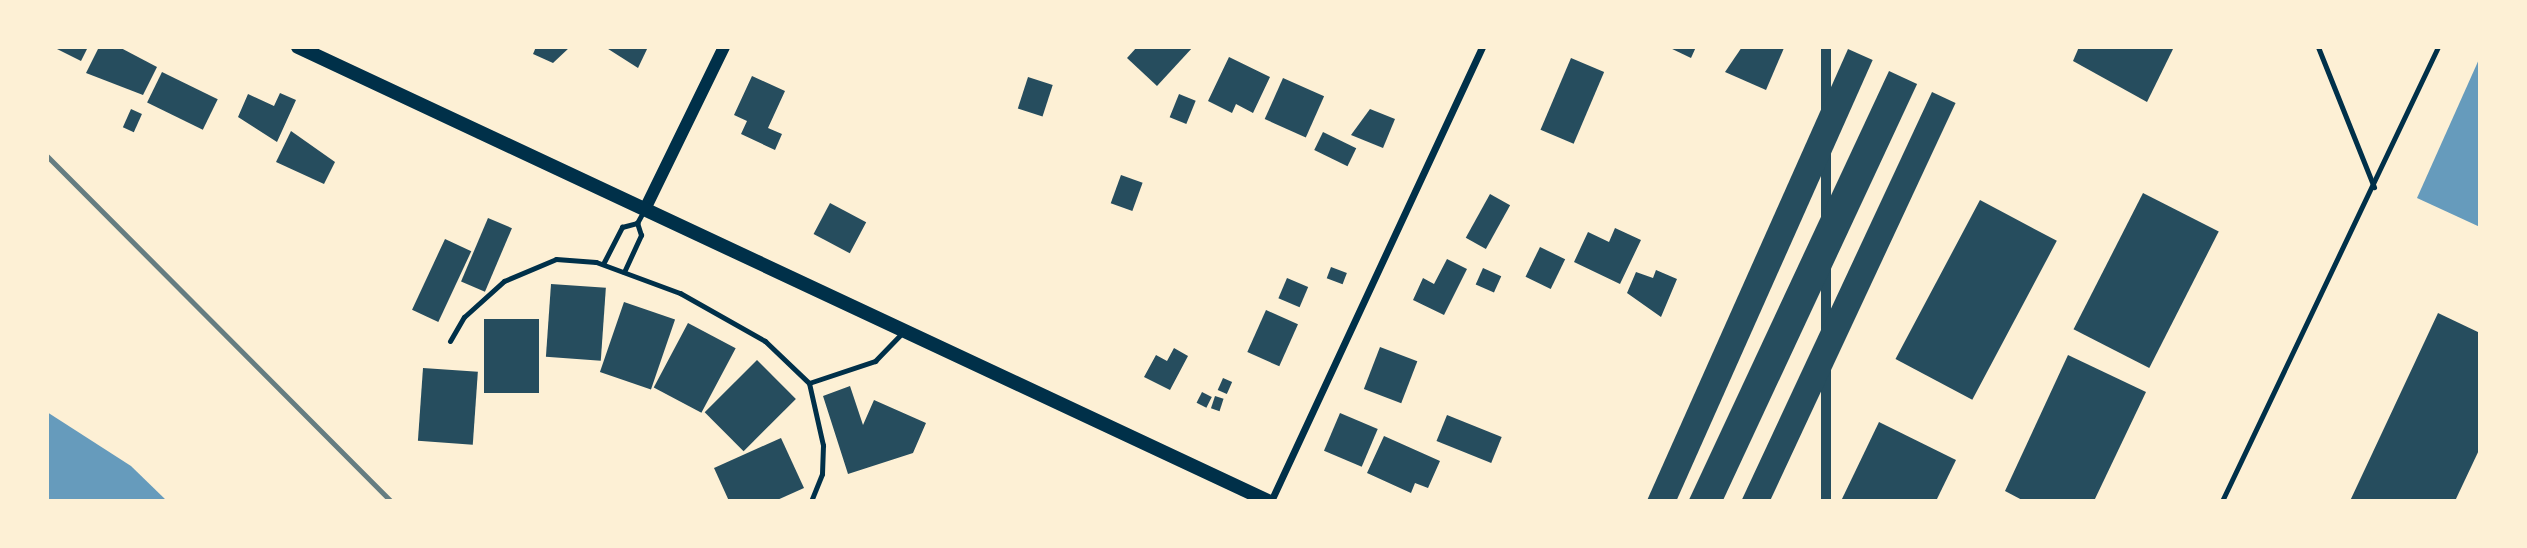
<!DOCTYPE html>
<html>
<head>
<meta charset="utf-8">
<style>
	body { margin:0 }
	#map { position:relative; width:2527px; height:548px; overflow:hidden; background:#fdf0d5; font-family:Manrope,sans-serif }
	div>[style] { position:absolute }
	.water>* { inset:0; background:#669bbc }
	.building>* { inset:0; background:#264d5e; transform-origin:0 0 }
	.service>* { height:5px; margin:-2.5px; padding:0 2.5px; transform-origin:2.5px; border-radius:2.5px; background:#003049 }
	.minor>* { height:7px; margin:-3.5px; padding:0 3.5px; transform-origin:3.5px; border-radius:3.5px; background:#003049 }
	.tertiary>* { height:12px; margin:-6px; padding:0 6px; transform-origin:6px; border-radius:6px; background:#003049 }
	.secondary>* { height:14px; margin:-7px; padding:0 7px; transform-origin:7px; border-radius:7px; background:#003049 }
	.rail>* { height:5px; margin:-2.5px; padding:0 2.5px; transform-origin:2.5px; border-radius:2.5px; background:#657d81 }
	span { translate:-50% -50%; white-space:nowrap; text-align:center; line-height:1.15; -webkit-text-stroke:7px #fdf0d5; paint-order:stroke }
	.frame { position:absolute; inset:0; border:49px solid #fdf0d5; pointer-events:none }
</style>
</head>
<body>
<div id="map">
	<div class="water">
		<div style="clip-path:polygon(2480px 57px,2480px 227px,2417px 198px)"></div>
		<div style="clip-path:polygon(47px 412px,131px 466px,167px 501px,47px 501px)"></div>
	</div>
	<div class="building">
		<div style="clip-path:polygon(53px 47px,88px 47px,81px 61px)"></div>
		<div style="clip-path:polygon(99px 47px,119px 47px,157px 67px,143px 95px,86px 73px)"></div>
		<div style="clip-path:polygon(536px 47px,570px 47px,553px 63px,533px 54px)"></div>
		<div style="clip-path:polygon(605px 47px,648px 47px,638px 68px)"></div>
		<div style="clip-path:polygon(1137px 47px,1193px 47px,1157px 86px,1127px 58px)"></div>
		<div style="clip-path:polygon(1668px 47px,1696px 47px,1691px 58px)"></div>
		<div style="clip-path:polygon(1742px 47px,1784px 48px,1766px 90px,1725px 72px)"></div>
		<div style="left:1821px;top:47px;width:10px;height:500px"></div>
		<div style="clip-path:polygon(2079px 47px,2174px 47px,2147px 102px,2073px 61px)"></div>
		<div style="left:1848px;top:49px;width:27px;height:498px;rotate:24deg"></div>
		<div style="clip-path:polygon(1229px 57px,1270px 77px,1253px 113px,1236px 104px,1232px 113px,1208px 101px)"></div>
		<div style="left:1571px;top:58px;width:36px;height:78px;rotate:23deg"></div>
		<div style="left:1889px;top:71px;width:31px;height:474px;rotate:25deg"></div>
		<div style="left:162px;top:72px;width:62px;height:34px;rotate:26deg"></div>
		<div style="clip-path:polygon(752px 76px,785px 91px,768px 128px,782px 134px,775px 150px,741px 134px,747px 121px,734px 115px)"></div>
		<div style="left:1028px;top:77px;width:26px;height:33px;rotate:18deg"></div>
		<div style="left:1283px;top:78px;width:45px;height:45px;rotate:24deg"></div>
		<div style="left:1932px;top:92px;width:26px;height:451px;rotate:25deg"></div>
		<div style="clip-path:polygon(280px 93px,296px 100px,277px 142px,238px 117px,248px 94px,274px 106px)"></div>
		<div style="left:1179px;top:94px;width:18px;height:25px;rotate:22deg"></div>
		<div style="left:131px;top:109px;width:12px;height:20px;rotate:24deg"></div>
		<div style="clip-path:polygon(1370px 109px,1395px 119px,1383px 148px,1351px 135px)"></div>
		<div style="clip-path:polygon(291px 131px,335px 162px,324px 184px,276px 162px)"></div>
		<div style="left:1323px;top:132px;width:37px;height:20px;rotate:26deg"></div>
		<div style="left:1121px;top:175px;width:23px;height:30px;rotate:20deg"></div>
		<div style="left:2143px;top:193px;width:85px;height:153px;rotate:27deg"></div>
		<div style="left:1490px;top:194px;width:23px;height:50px;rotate:29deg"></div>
		<div style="left:1980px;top:200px;width:87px;height:180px;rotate:28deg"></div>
		<div style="left:830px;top:203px;width:41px;height:35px;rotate:28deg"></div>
		<div style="left:488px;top:218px;width:26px;height:69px;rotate:23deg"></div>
		<div style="clip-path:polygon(1615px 228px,1641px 240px,1620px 284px,1574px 262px,1588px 232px,1609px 242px)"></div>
		<div style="left:445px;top:239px;width:29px;height:78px;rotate:25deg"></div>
		<div style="left:1540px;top:247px;width:28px;height:33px;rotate:26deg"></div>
		<div style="clip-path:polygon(1447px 259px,1467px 269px,1444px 315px,1413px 300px,1423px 278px,1434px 284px)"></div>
		<div style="left:1331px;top:267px;width:17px;height:12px;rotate:21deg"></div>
		<div style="left:1483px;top:268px;width:20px;height:18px;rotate:24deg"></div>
		<div style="clip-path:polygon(1656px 270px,1677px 279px,1661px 317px,1627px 293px,1636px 272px,1653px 278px)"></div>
		<div style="left:1287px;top:278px;width:23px;height:22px;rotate:23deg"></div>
		<div style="left:551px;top:284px;width:55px;height:73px;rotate:4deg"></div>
		<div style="left:624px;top:302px;width:54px;height:74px;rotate:19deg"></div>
		<div style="left:1266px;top:310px;width:35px;height:46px;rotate:24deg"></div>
		<div style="clip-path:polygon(2438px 313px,2480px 333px,2480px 448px,2455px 501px,2350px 501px)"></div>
		<div style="left:484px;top:319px;width:55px;height:74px"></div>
		<div style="left:688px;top:323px;width:54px;height:73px;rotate:28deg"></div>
		<div style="left:1380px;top:347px;width:40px;height:45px;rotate:21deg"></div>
		<div style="clip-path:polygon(1174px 348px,1188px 356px,1170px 390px,1144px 377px,1156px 355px,1167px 361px)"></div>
		<div style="clip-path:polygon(2068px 355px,2146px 392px,2094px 501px,2024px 501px,2005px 491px)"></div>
		<div style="left:757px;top:360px;width:55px;height:74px;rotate:45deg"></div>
		<div style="left:423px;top:368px;width:55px;height:73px;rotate:4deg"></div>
		<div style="left:1223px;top:378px;width:10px;height:13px;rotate:24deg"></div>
		<div style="clip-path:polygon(850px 386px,863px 425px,874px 400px,926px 423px,913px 453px,848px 474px,823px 396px)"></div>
		<div style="left:1202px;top:392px;width:11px;height:12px;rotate:27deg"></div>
		<div style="left:1215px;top:396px;width:9px;height:13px;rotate:18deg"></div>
		<div style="left:1340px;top:413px;width:41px;height:41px;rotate:23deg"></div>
		<div style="left:1447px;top:415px;width:59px;height:28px;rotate:22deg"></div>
		<div style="clip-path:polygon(1879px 422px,1956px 460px,1936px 501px,1841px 501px)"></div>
		<div style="clip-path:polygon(1384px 436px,1440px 461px,1428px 488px,1415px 483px,1411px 493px,1367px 473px)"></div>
		<div style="clip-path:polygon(781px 438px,804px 488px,775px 501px,729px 501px,714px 468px)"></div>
	</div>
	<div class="service">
		<div style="left:2318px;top:47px;width:151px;rotate:68.2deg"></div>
		<div style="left:603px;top:264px;width:42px;rotate:-62.8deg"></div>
		<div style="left:622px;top:227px;width:16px;rotate:-15deg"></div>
		<div style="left:637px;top:223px;width:13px;rotate:-61deg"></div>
		<div style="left:624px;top:272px;width:41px;rotate:-65.3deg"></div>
		<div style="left:641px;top:235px;width:13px;rotate:-108deg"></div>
		<div style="left:450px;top:341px;width:28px;rotate:-60deg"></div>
		<div style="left:464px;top:317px;width:54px;rotate:-42deg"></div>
		<div style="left:504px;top:281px;width:56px;rotate:-22.9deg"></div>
		<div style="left:556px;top:259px;width:40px;rotate:4.3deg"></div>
		<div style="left:596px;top:262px;width:90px;rotate:20.3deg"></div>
		<div style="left:680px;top:293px;width:98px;rotate:29.5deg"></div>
		<div style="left:765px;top:341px;width:61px;rotate:43.7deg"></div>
		<div style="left:809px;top:383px;width:70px;rotate:-18.4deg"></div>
		<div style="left:875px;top:361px;width:39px;rotate:-46deg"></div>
		<div style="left:809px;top:383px;width:64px;rotate:77.3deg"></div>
		<div style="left:823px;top:445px;width:29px;rotate:92deg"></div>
		<div style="left:822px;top:474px;width:29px;rotate:112deg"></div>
		<div style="left:2222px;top:501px;width:503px;rotate:-64.56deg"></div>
	</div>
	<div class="minor">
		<div style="left:1271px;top:501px;width:501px;rotate:-65.07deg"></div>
	</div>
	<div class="tertiary">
		<div style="left:645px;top:209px;width:180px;rotate:-64deg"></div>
	</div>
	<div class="secondary">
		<div style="left:298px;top:47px;width:1071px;rotate:25.08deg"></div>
	</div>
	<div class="rail">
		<div style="left:47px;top:156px;width:487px;rotate:45.1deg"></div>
	</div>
	<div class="frame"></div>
</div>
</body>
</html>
